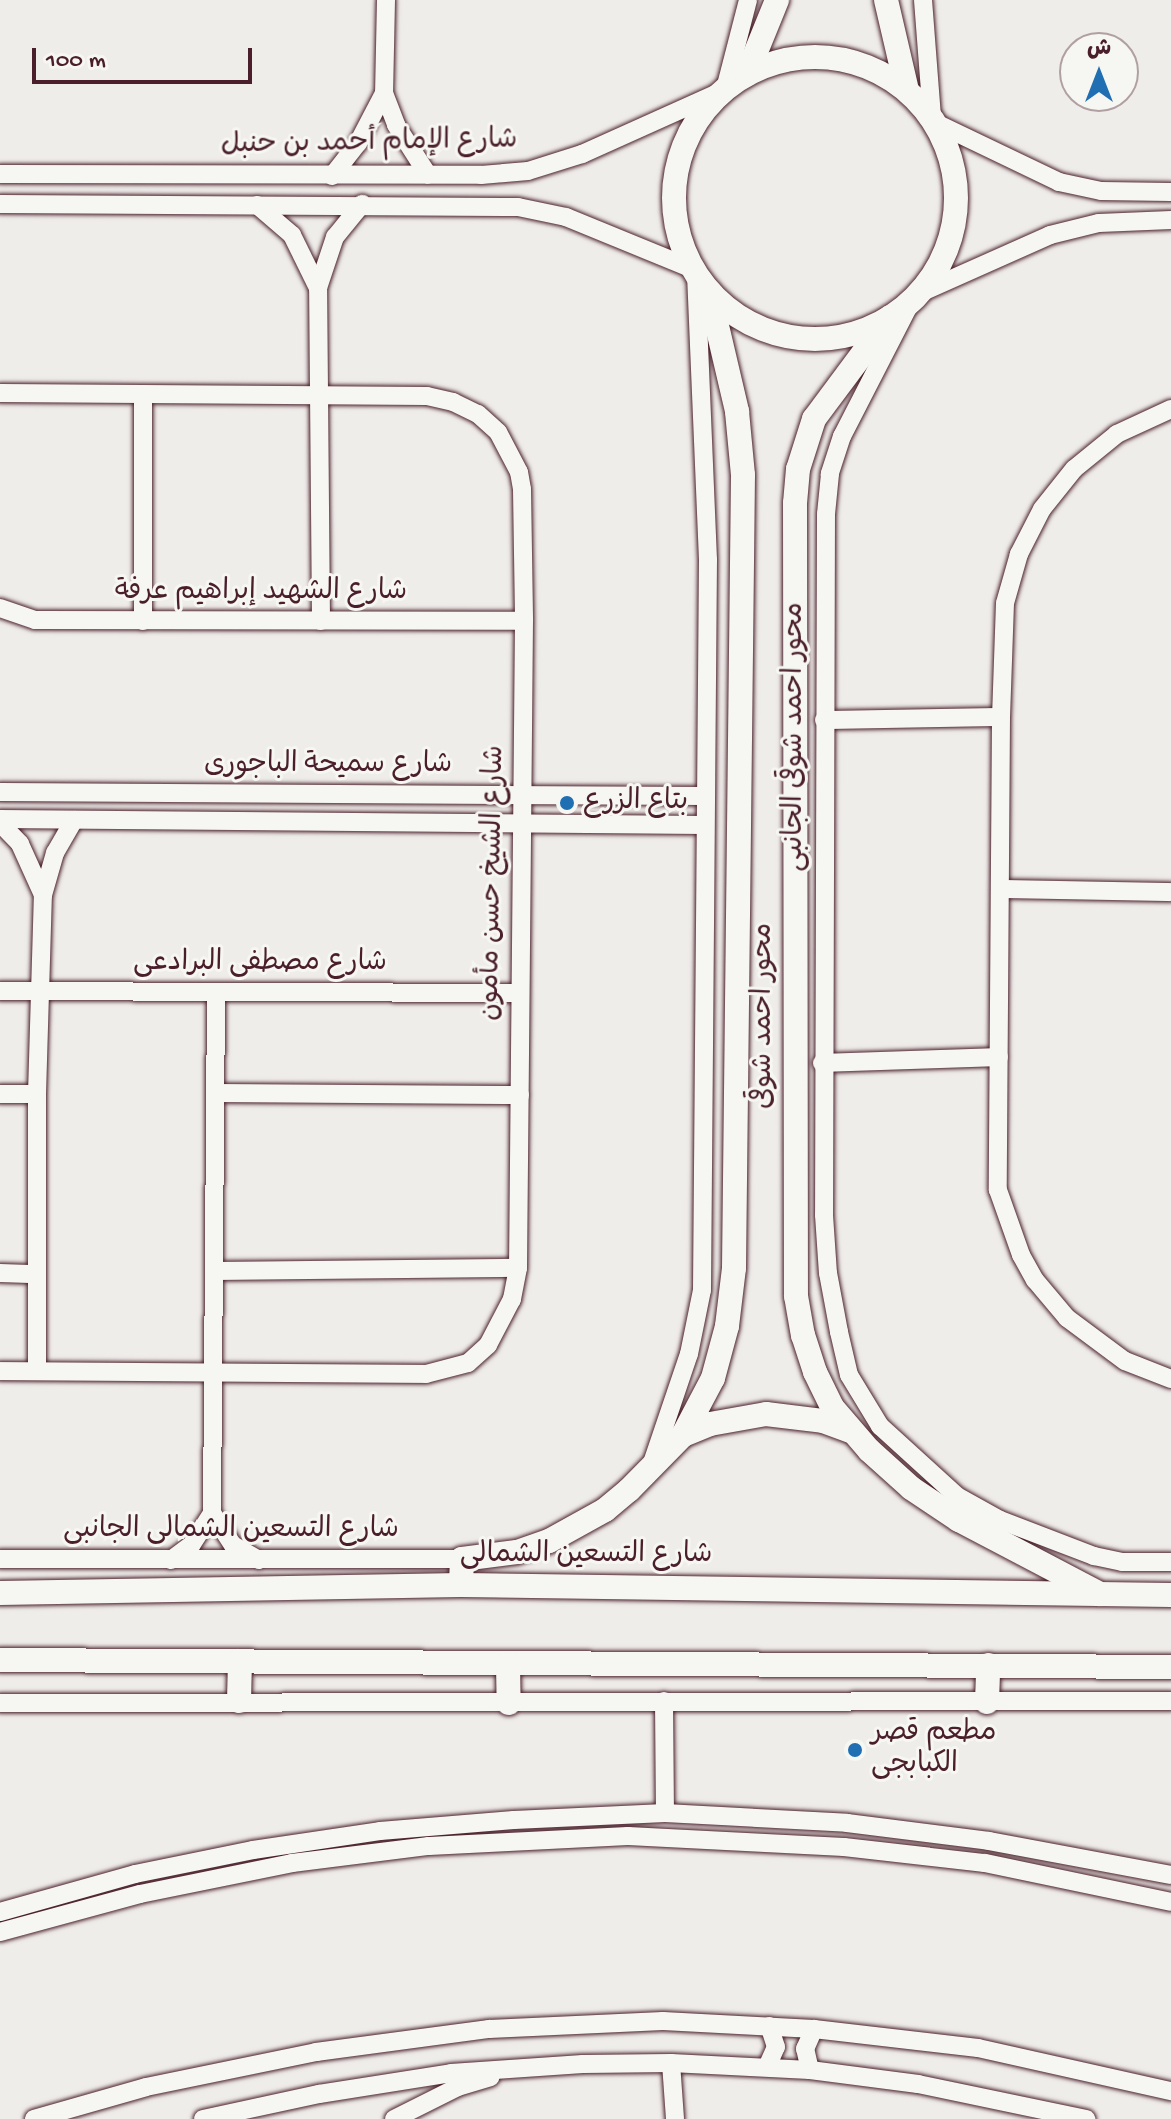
<!DOCTYPE html>
<html>
<head>
<meta charset="utf-8">
<style>
	body { margin:0 }
	#map { position:relative; width:1171px; height:2119px; overflow:hidden; background:#efedea; font-family:"Gochi Hand","Playpen Sans Arabic",sans-serif }
	div>[style] { position:absolute }
	.roads { filter:drop-shadow(0 0 2px #4a1f2b) drop-shadow(0 0 2px #4a1f2b) }
	.minor>* { height:18px; margin:-9px; padding:0 9px; transform-origin:9px; border-radius:9px; background:#f6f6f2 }
	.major>* { height:24px; margin:-12px; padding:0 12px; transform-origin:12px; border-radius:12px; background:#f6f6f2 }
	.major>.ring { margin:-12px; padding:0; box-sizing:content-box; background:none; border:24px solid #f6f6f2; border-radius:50% }
	.dots>* { width:22px; height:22px; translate:-50% -50%; box-sizing:border-box; border:4px solid #f6f6f2; border-radius:50% }
	span { translate:-50% -50%; white-space:nowrap; text-align:center; line-height:1.15; -webkit-text-stroke:6px #f6f6f2; paint-order:stroke }
	.street-label { font-size:28px; color:#4a1f2b }
	.poi-label { font-size:28px; color:#4a1f2b }
	.left { translate:0 -50%; text-align:left }
	.north { position:absolute; left:1059px; top:32px; width:80px; height:80px; box-sizing:border-box; background:#f6f6f2; border:2px solid #b1a0a2; border-radius:50%; rotate:0deg; font-size:22px; font-weight:700; line-height:32px; text-align:center; color:#4a1f2b }
	.north::after { content:''; display:block; margin:auto; width:28px; height:36px; background:#1f6fb2; clip-path:polygon(50% 0,100% 100%,50% 72%,0 100%) }
	.scale { position:absolute; left:32px; top:48px; width:220px; height:36px; box-sizing:border-box; border:4px solid #4a1f2b; border-top:0; padding-left:10px; font-size:24px; line-height:28px; white-space:nowrap; color:#4a1f2b; -webkit-text-stroke:6px #f6f6f2; paint-order:stroke }
</style>
</head>
<body>
<div id="map">
	<div class="roads">
		<div class="minor">
			<div style="left:386px;top:0;width:93px;rotate:91.2deg"></div>
			<div style="left:384px;top:93px;width:34px;rotate:69deg"></div>
			<div style="left:396px;top:125px;width:59px;rotate:57.4deg"></div>
			<div style="left:923px;top:0;width:118px;rotate:85.6deg"></div>
			<div style="left:725px;top:89px;width:92px;rotate:-75.5deg"></div>
			<div style="left:934px;top:122px;width:139px;rotate:25.6deg"></div>
			<div style="left:1059px;top:182px;width:43px;rotate:12.1deg"></div>
			<div style="left:1101px;top:191px;width:70px;rotate:0.8deg"></div>
			<div style="left:0;top:174px;width:481px;rotate:0.1deg"></div>
			<div style="left:481px;top:175px;width:47px;rotate:-4.9deg"></div>
			<div style="left:528px;top:171px;width:57px;rotate:-17.5deg"></div>
			<div style="left:582px;top:154px;width:154px;rotate:-24.2deg"></div>
			<div style="left:332px;top:176px;width:42px;rotate:-51.8deg"></div>
			<div style="left:358px;top:143px;width:56px;rotate:-62.5deg"></div>
			<div style="left:0;top:204px;width:518px;rotate:0.33deg"></div>
			<div style="left:518px;top:207px;width:49px;rotate:11.8deg"></div>
			<div style="left:566px;top:217px;width:137px;rotate:22.3deg"></div>
			<div style="left:257px;top:205px;width:46px;rotate:40.6deg"></div>
			<div style="left:292px;top:235px;width:59px;rotate:63.9deg"></div>
			<div style="left:920px;top:293px;width:142px;rotate:-24deg"></div>
			<div style="left:1050px;top:235px;width:50px;rotate:-13.8deg"></div>
			<div style="left:1099px;top:223px;width:72px;rotate:-2.4deg"></div>
			<div style="left:911px;top:302px;width:151px;rotate:117.2deg"></div>
			<div style="left:842px;top:436px;width:40px;rotate:108deg"></div>
			<div style="left:830px;top:474px;width:40px;rotate:95.7deg"></div>
			<div style="left:826px;top:514px;width:701px;rotate:90.16deg"></div>
			<div style="left:824px;top:1215px;width:58px;rotate:86.1deg"></div>
			<div style="left:828px;top:1273px;width:60px;rotate:79.4deg"></div>
			<div style="left:839px;top:1332px;width:44px;rotate:76.9deg"></div>
			<div style="left:849px;top:1375px;width:60px;rotate:58.7deg"></div>
			<div style="left:880px;top:1426px;width:104px;rotate:42.3deg"></div>
			<div style="left:957px;top:1496px;width:49px;rotate:29.2deg"></div>
			<div style="left:1000px;top:1520px;width:101px;rotate:21deg"></div>
			<div style="left:1094px;top:1556px;width:29px;rotate:12deg"></div>
			<div style="left:1122px;top:1562px;width:49px"></div>
			<div style="left:0;top:393px;width:427px;rotate:0.4deg"></div>
			<div style="left:427px;top:396px;width:27px;rotate:13deg"></div>
			<div style="left:453px;top:402px;width:28px;rotate:26deg"></div>
			<div style="left:478px;top:414px;width:27px;rotate:42deg"></div>
			<div style="left:498px;top:432px;width:45px;rotate:62.3deg"></div>
			<div style="left:519px;top:472px;width:17px;rotate:80deg"></div>
			<div style="left:522px;top:489px;width:132px;rotate:89.1deg"></div>
			<div style="left:524px;top:621px;width:647px;rotate:90.53deg"></div>
			<div style="left:518px;top:1268px;width:32px;rotate:101deg"></div>
			<div style="left:512px;top:1299px;width:52px;rotate:117.6deg"></div>
			<div style="left:488px;top:1345px;width:27px;rotate:138deg"></div>
			<div style="left:468px;top:1363px;width:43px;rotate:165.3deg"></div>
			<div style="left:426px;top:1374px;width:426px;rotate:-179.6deg"></div>
			<div style="left:1171px;top:409px;width:60px;rotate:155.2deg"></div>
			<div style="left:1117px;top:434px;width:55px;rotate:140.9deg"></div>
			<div style="left:1074px;top:469px;width:51px;rotate:128.7deg"></div>
			<div style="left:1042px;top:509px;width:51px;rotate:117.1deg"></div>
			<div style="left:1019px;top:554px;width:51px;rotate:105.9deg"></div>
			<div style="left:1005px;top:603px;width:114px;rotate:92deg"></div>
			<div style="left:1001px;top:717px;width:473px;rotate:90.4deg"></div>
			<div style="left:998px;top:1190px;width:69px;rotate:70.5deg"></div>
			<div style="left:1021px;top:1255px;width:29px;rotate:61deg"></div>
			<div style="left:1035px;top:1280px;width:50px;rotate:49.9deg"></div>
			<div style="left:1067px;top:1318px;width:72px;rotate:36.6deg"></div>
			<div style="left:1125px;top:1361px;width:49px;rotate:21.4deg"></div>
			<div style="left:0;top:608px;width:37px;rotate:19deg"></div>
			<div style="left:35px;top:620px;width:489px;rotate:0.1deg"></div>
			<div style="left:143px;top:621px;width:227px;rotate:-90deg"></div>
			<div style="left:321px;top:621px;width:333px;rotate:-90.5deg"></div>
			<div style="left:318px;top:288px;width:54px;rotate:-71.6deg"></div>
			<div style="left:335px;top:237px;width:43px;rotate:-50.7deg"></div>
			<div style="left:824px;top:720px;width:177px;rotate:-1deg"></div>
			<div style="left:0;top:792px;width:705px;rotate:0.33deg"></div>
			<div style="left:0;top:819px;width:704px;rotate:0.49deg"></div>
			<div style="left:0;top:823px;width:29px;rotate:46deg"></div>
			<div style="left:20px;top:844px;width:56px;rotate:65.7deg"></div>
			<div style="left:1000px;top:889px;width:171px;rotate:1deg"></div>
			<div style="left:0;top:991px;width:520px;rotate:0.22deg"></div>
			<div style="left:216px;top:992px;width:521px;rotate:90.44deg"></div>
			<div style="left:212px;top:1513px;width:38px;rotate:57deg"></div>
			<div style="left:233px;top:1545px;width:30px;rotate:30deg"></div>
			<div style="left:822px;top:1063px;width:177px;rotate:-1.9deg"></div>
			<div style="left:216px;top:1093px;width:304px;rotate:0.4deg"></div>
			<div style="left:0;top:1094px;width:37px"></div>
			<div style="left:214px;top:1271px;width:304px;rotate:-0.6deg"></div>
			<div style="left:0;top:1273px;width:37px;rotate:2deg"></div>
			<div style="left:37px;top:1371px;width:277px;rotate:-90deg"></div>
			<div style="left:37px;top:1094px;width:199px;rotate:-88.3deg"></div>
			<div style="left:43px;top:895px;width:44px;rotate:-74.1deg"></div>
			<div style="left:55px;top:853px;width:38px;rotate:-60deg"></div>
			<div style="left:652px;top:1463px;width:115px;rotate:-71.3deg"></div>
			<div style="left:689px;top:1354px;width:65px;rotate:-78.5deg"></div>
			<div style="left:702px;top:1290px;width:730px;rotate:-89.53deg"></div>
			<div style="left:708px;top:560px;width:286px;rotate:-92.4deg"></div>
			<div style="left:0;top:1559px;width:462px"></div>
			<div style="left:171px;top:1560px;width:26px;rotate:-37deg"></div>
			<div style="left:192px;top:1544px;width:37px;rotate:-57deg"></div>
			<div style="left:664px;top:1701px;width:112px;rotate:89.5deg"></div>
			<div style="left:0;top:1703px;width:1171px;rotate:-0.1deg"></div>
			<div style="left:0;top:1912px;width:140px;rotate:-15.7deg"></div>
			<div style="left:135px;top:1874px;width:120px;rotate:-11.5deg"></div>
			<div style="left:253px;top:1850px;width:128px;rotate:-8.5deg"></div>
			<div style="left:380px;top:1831px;width:134px;rotate:-4.7deg"></div>
			<div style="left:514px;top:1820px;width:151px;rotate:-2.7deg"></div>
			<div style="left:665px;top:1813px;width:182px;rotate:3.1deg"></div>
			<div style="left:847px;top:1823px;width:143px;rotate:7.2deg"></div>
			<div style="left:989px;top:1841px;width:185px;rotate:10.6deg"></div>
			<div style="left:0;top:1932px;width:145px;rotate:-15.2deg"></div>
			<div style="left:140px;top:1894px;width:155px;rotate:-11.5deg"></div>
			<div style="left:292px;top:1863px;width:138px;rotate:-7.1deg"></div>
			<div style="left:429px;top:1846px;width:199px;rotate:-2.9deg"></div>
			<div style="left:628px;top:1836px;width:216px;rotate:2.9deg"></div>
			<div style="left:844px;top:1847px;width:142px;rotate:6.5deg"></div>
			<div style="left:985px;top:1863px;width:190px;rotate:11.8deg"></div>
			<div style="left:671px;top:2063px;width:56px;rotate:85.9deg"></div>
			<div style="left:767px;top:2067px;width:22px;rotate:-66deg"></div>
			<div style="left:776px;top:2047px;width:22px;rotate:-108deg"></div>
			<div style="left:810px;top:2070px;width:22px;rotate:-103deg"></div>
			<div style="left:805px;top:2049px;width:22px;rotate:-66deg"></div>
			<div style="left:34px;top:2119px;width:116px;rotate:-15.9deg"></div>
			<div style="left:146px;top:2087px;width:174px;rotate:-11.6deg"></div>
			<div style="left:316px;top:2052px;width:175px;rotate:-7.6deg"></div>
			<div style="left:489px;top:2029px;width:174px;rotate:-2.6deg"></div>
			<div style="left:663px;top:2021px;width:151px;rotate:3deg"></div>
			<div style="left:814px;top:2029px;width:165px;rotate:6.6deg"></div>
			<div style="left:978px;top:2048px;width:198px;rotate:12.6deg"></div>
			<div style="left:203px;top:2119px;width:119px;rotate:-12.2deg"></div>
			<div style="left:319px;top:2094px;width:134px;rotate:-9deg"></div>
			<div style="left:451px;top:2073px;width:132px;rotate:-3.9deg"></div>
			<div style="left:583px;top:2064px;width:88px;rotate:-0.7deg"></div>
			<div style="left:671px;top:2063px;width:139px;rotate:2.9deg"></div>
			<div style="left:810px;top:2070px;width:109px;rotate:7.4deg"></div>
			<div style="left:918px;top:2084px;width:172px;rotate:11.8deg"></div>
			<div style="left:394px;top:2119px;width:72px;rotate:-26.6deg"></div>
			<div style="left:458px;top:2087px;width:34px;rotate:-17deg"></div>
		</div>
		<div class="major">
			<div style="left:886px;top:0;width:92px;rotate:76.9deg"></div>
			<div class="ring" style="left:674px;top:57px;width:258px;height:258px"></div>
			<div style="left:747px;top:74px;width:80px;rotate:-67.9deg"></div>
			<div style="left:890px;top:317px;width:127px;rotate:126.7deg"></div>
			<div style="left:814px;top:419px;width:52px;rotate:107.7deg"></div>
			<div style="left:798px;top:469px;width:34px;rotate:95deg"></div>
			<div style="left:795px;top:503px;width:793px;rotate:89.93deg"></div>
			<div style="left:796px;top:1296px;width:40px;rotate:80deg"></div>
			<div style="left:803px;top:1335px;width:39px;rotate:72deg"></div>
			<div style="left:815px;top:1372px;width:39px;rotate:64deg"></div>
			<div style="left:832px;top:1407px;width:57px;rotate:49.3deg"></div>
			<div style="left:869px;top:1450px;width:57px;rotate:42.1deg"></div>
			<div style="left:911px;top:1488px;width:58px;rotate:33.7deg"></div>
			<div style="left:959px;top:1520px;width:159px;rotate:27.7deg"></div>
			<div style="left:683px;top:1435px;width:29px;rotate:-22deg"></div>
			<div style="left:710px;top:1424px;width:57px;rotate:-10.1deg"></div>
			<div style="left:766px;top:1414px;width:57px;rotate:7deg"></div>
			<div style="left:823px;top:1421px;width:29px;rotate:20deg"></div>
			<div style="left:461px;top:1585px;width:26px;rotate:-88deg"></div>
			<div style="left:462px;top:1559px;width:55px;rotate:-7.3deg"></div>
			<div style="left:517px;top:1552px;width:34px;rotate:-19deg"></div>
			<div style="left:549px;top:1541px;width:64px;rotate:-29deg"></div>
			<div style="left:605px;top:1510px;width:31px;rotate:-40deg"></div>
			<div style="left:629px;top:1490px;width:77px;rotate:-45.5deg"></div>
			<div style="left:683px;top:1435px;width:64px;rotate:-62.2deg"></div>
			<div style="left:713px;top:1378px;width:54px;rotate:-74.9deg"></div>
			<div style="left:727px;top:1326px;width:58px;rotate:-83.1deg"></div>
			<div style="left:734px;top:1268px;width:793px;rotate:-89.35deg"></div>
			<div style="left:743px;top:475px;width:64px;rotate:-95.4deg"></div>
			<div style="left:737px;top:411px;width:122px;rotate:-103.2deg"></div>
			<div style="left:0;top:1593px;width:461px;rotate:-1deg"></div>
			<div style="left:461px;top:1585px;width:710px;rotate:0.81deg"></div>
			<div style="left:0;top:1660px;width:1171px;rotate:0.34deg"></div>
			<div style="left:508px;top:1664px;width:39px;rotate:89deg"></div>
			<div style="left:239px;top:1701px;width:40px;rotate:-88.6deg"></div>
			<div style="left:987px;top:1702px;width:37px;rotate:-88deg"></div>
		</div>
	</div>
	<div class="dots">
		<div style="left:567px;top:803px;background:#1f6fb2"></div>
		<div style="left:855px;top:1750px;background:#1f6fb2"></div>
	</div>
	<div class="street-label">
		<span style="left:369px;top:144px;rotate:-1deg">شارع الإمام أحمد بن حنبل</span>
		<span style="left:261px;top:593px">شارع الشهيد إبراهيم عرفة</span>
		<span style="left:796px;top:737px;rotate:-90deg">محور احمد شوقى الجانبى</span>
		<span style="left:328px;top:766px">شارع سميحة الباجورى</span>
		<span style="left:494px;top:883px;rotate:-89deg">شارع الشيخ حسن مأمون</span>
		<span style="left:260px;top:964px">شارع مصطفى البرادعى</span>
		<span style="left:765px;top:1016px;rotate:-90deg">محور احمد شوقى</span>
		<span style="left:231px;top:1531px">شارع التسعين الشمالى الجانبى</span>
		<span style="left:586px;top:1556px">شارع التسعين الشمالى</span>
	</div>
	<div class="poi-label">
		<span class="left" style="left:583px;top:803px">بتاع الزرع</span>
		<span class="left" style="left:871px;top:1750px">مطعم قصر<br>الكبابجى</span>
	</div>
	<div class="north">ش</div>
	<div class="scale">100 m</div>
</div>
</body>
</html>
